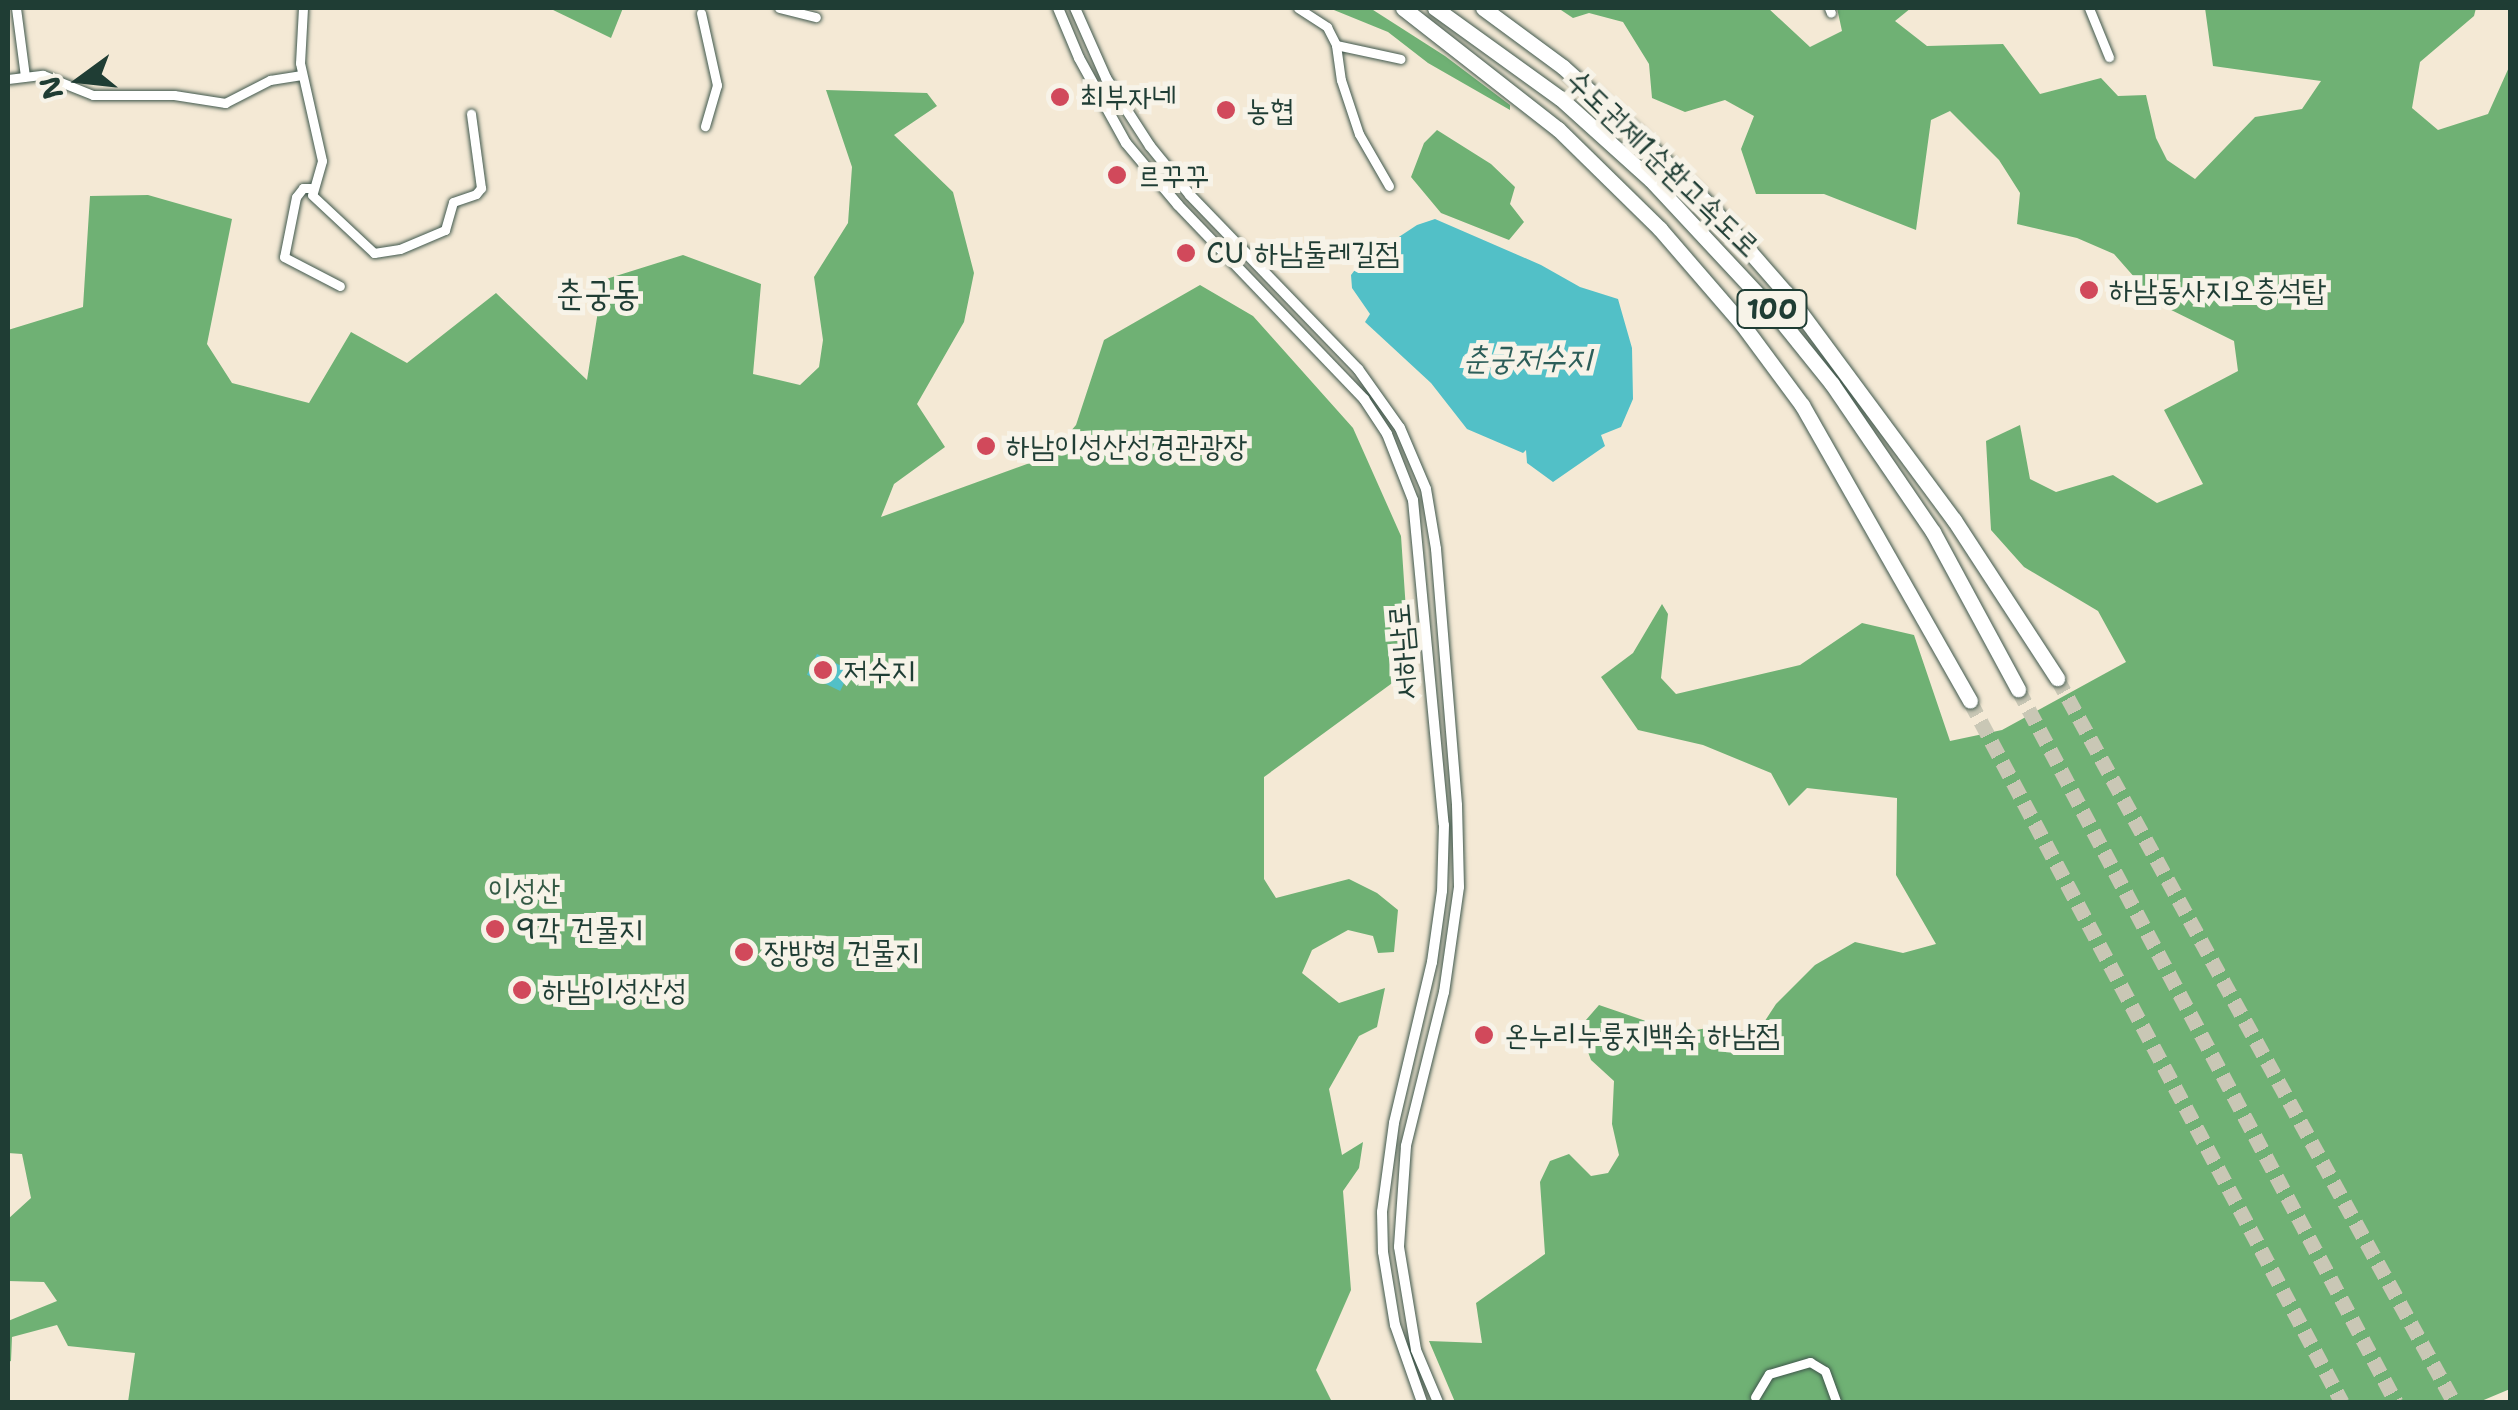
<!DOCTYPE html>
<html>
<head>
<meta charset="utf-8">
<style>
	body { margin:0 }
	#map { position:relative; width:2518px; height:1410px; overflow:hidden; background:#f4e9d5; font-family:"Shantell Sans","Poor Story",sans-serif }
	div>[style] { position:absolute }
	.forest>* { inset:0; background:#6fb174 }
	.water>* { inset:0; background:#52c0c7; transform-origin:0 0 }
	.motorway-tunnel>* { height:15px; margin-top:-7.5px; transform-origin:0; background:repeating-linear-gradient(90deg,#c9c7b5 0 15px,transparent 0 23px) }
	.roads { filter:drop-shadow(0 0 2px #3f574c) drop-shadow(0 0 2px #3f574c) }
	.minor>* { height:9px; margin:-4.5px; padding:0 4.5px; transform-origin:4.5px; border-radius:4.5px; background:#fff }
	.tertiary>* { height:10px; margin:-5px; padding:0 5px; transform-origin:5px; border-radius:5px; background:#fff }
	.motorway>* { height:15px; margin:-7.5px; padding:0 7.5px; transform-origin:7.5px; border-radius:7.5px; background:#fff }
	.dots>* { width:28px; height:28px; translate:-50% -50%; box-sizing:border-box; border:5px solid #f7f3e8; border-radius:50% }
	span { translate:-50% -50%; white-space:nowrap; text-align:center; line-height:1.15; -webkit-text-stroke:10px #f7f3e8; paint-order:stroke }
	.shield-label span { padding:2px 8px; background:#f7f3e8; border:2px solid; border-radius:8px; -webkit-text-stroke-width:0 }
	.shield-label { font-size:28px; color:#1f3d34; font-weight:700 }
	.poi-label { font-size:30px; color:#1f3d34 }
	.left { translate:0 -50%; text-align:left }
	.street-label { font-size:30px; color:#1f3d34 }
	.park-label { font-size:30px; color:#345a45 }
	.water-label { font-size:32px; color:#2c5e59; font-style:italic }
	.quarter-label { font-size:35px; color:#1f3d34 }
	.frame { position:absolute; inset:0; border:10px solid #1f3d34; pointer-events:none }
	.north { position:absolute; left:30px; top:30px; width:100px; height:100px; -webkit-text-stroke:8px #f7f3e8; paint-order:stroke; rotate:255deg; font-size:28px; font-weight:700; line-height:40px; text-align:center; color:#1f3d34 }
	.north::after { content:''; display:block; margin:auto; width:35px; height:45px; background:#1f3d34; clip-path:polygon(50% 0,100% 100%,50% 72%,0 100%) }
</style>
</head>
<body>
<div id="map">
	<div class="forest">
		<div style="clip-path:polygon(549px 8px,623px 8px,611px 38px)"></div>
		<div style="clip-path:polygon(1329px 8px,1370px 8px,1445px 56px,1510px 105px,1510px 110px,1428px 63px,1388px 32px)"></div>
		<div style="clip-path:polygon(1558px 8px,1768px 8px,1810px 47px,1842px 31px,1837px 8px,1911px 8px,1895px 21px,1927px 46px,2003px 44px,2040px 94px,2101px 78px,2118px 96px,2146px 95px,2156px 138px,2167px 160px,2195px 179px,2255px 117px,2302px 109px,2321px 81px,2213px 66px,2205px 8px,2476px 8px,2474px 16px,2420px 62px,2412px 108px,2438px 130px,2488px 114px,2510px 65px,2510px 1389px,2479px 1402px,1455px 1402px,1429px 1341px,1482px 1343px,1476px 1303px,1545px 1254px,1540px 1182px,1550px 1161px,1569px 1154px,1591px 1176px,1608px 1173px,1619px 1155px,1612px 1124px,1614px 1081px,1591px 1060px,1579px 1028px,1599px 1005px,1681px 1033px,1717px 1026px,1757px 1033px,1776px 1004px,1815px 965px,1855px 942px,1903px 953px,1936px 944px,1896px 875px,1897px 798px,1807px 788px,1789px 806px,1771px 773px,1703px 745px,1638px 730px,1601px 677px,1633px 653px,1662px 604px,1668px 614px,1661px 678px,1676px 694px,1800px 665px,1862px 623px,1914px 635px,1950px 741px,2002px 730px,2126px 662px,2098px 611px,2024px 567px,1991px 530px,1986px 441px,2020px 425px,2030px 479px,2056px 492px,2113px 475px,2157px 503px,2203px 484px,2164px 410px,2238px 371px,2234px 341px,2157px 303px,2114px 254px,2077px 238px,2017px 224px,2020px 193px,1999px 160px,1950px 111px,1931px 120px,1916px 230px,1824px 194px,1756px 194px,1741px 149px,1754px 116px,1725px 100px,1685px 112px,1652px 98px,1649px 64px,1623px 22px,1589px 13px,1573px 18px)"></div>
		<div style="clip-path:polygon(826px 90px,927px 93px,937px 106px,894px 135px,953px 192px,974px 273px,964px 322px,917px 404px,945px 447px,894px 484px,881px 517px,1049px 456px,1076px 425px,1104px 340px,1200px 285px,1253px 316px,1353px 428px,1401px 536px,1410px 670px,1264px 777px,1264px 879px,1276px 898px,1349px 879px,1377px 893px,1398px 910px,1394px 952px,1378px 953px,1373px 936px,1348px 930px,1312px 950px,1302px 973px,1339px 1003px,1385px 988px,1377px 1027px,1359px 1036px,1329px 1089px,1342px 1155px,1363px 1142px,1359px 1168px,1343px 1191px,1351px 1290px,1316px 1370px,1332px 1402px,128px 1402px,135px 1353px,68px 1346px,57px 1325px,12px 1337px,11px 1361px,8px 1362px,8px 1321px,57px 1301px,44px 1282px,8px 1281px,8px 1219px,31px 1198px,22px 1154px,8px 1153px,8px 330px,83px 307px,90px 196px,148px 195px,232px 219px,207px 344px,232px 383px,309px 403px,351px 332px,407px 363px,496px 293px,587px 380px,603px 280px,683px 255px,761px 284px,753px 374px,800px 385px,819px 367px,823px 340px,814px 277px,848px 223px,852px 167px)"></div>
		<div style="clip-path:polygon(1437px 130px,1491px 164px,1515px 187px,1510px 204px,1524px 222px,1509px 240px,1441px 213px,1411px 177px,1424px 143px)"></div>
	</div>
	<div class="water">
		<div style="clip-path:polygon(1435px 219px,1541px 265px,1580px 287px,1618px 299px,1632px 348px,1633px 399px,1621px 427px,1601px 435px,1605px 446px,1553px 482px,1527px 463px,1526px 450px,1523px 453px,1467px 429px,1431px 383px,1365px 322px,1370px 314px,1352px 288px,1351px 275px,1361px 262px,1417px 225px)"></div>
		<div style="left:817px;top:654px;width:37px;height:23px;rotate:26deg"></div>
	</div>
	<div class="motorway-tunnel">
		<div style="left:2057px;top:678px;width:826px;rotate:61.26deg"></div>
		<div style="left:2018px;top:689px;width:807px;rotate:62.07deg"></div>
		<div style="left:1970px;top:701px;width:794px;rotate:62.05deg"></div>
	</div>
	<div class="roads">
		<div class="minor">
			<div style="left:16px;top:8px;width:69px;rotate:82.5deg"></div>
			<div style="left:303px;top:8px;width:55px;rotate:93.1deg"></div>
			<div style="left:300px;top:63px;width:100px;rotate:77.3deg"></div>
			<div style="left:322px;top:161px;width:35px;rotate:106deg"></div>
			<div style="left:312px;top:195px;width:85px;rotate:43.1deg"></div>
			<div style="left:374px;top:253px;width:26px;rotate:-9deg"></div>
			<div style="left:400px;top:249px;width:49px;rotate:-22.9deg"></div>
			<div style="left:445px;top:230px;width:29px;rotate:-74deg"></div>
			<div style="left:453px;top:202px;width:24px;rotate:-19deg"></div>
			<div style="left:476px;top:194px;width:8px;rotate:-50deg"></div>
			<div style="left:481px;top:188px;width:75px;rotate:-97.7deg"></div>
			<div style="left:779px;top:8px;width:38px;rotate:14deg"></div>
			<div style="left:1298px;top:8px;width:35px;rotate:33deg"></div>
			<div style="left:1327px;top:27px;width:20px;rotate:63deg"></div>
			<div style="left:1336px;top:45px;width:35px;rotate:82deg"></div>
			<div style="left:1341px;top:80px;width:57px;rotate:71.6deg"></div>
			<div style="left:1359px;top:134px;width:60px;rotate:60deg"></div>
			<div style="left:1829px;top:8px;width:5px;rotate:68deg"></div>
			<div style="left:2089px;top:8px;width:53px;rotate:67.8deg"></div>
			<div style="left:701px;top:13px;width:74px;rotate:77.5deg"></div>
			<div style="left:717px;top:85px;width:43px;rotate:106.3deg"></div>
			<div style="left:1336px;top:45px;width:66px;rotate:12.2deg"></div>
			<div style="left:8px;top:79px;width:35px;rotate:-7deg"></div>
			<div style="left:43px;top:75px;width:54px;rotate:21.8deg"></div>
			<div style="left:93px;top:95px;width:81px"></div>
			<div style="left:174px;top:95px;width:52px;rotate:8.9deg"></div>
			<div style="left:225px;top:103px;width:51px;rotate:-27.1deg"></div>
			<div style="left:270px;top:80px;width:32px;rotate:-9deg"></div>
			<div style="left:310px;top:188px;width:7px;rotate:180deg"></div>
			<div style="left:303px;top:188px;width:11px;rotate:128deg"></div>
			<div style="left:296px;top:197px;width:61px;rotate:101.3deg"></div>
			<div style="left:284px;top:257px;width:63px;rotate:27.4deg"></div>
			<div style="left:1755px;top:1397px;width:27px;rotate:-59deg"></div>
			<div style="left:1769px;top:1374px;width:43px;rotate:-16.3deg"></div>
			<div style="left:1810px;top:1362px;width:17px;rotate:31deg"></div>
			<div style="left:1825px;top:1371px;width:33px;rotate:70deg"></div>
		</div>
		<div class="tertiary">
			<div style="left:1058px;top:8px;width:54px;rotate:67.2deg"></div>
			<div style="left:1079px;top:58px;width:97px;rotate:61.1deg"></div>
			<div style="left:1126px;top:143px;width:81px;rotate:50deg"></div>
			<div style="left:1178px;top:205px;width:269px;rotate:46.2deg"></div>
			<div style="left:1364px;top:399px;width:42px;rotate:56.7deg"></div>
			<div style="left:1387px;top:434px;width:71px;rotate:68.5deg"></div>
			<div style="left:1413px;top:500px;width:326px;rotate:84.6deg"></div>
			<div style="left:1444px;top:825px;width:66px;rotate:91.7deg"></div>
			<div style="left:1442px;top:891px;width:72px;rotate:98deg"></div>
			<div style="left:1432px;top:962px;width:165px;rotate:103.3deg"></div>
			<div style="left:1394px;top:1123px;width:90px;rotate:97.7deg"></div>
			<div style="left:1382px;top:1212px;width:40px;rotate:88.6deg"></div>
			<div style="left:1383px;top:1252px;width:74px;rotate:80.7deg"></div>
			<div style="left:1395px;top:1325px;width:82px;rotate:70.7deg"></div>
			<div style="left:1075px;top:8px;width:77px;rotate:66.1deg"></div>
			<div style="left:1106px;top:78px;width:81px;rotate:57.1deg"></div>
			<div style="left:1150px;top:146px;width:63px;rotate:50.8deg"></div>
			<div style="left:1190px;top:195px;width:242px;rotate:46deg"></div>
			<div style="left:1358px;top:369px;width:72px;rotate:54.6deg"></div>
			<div style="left:1400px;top:428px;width:66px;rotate:66.9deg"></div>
			<div style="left:1426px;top:489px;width:61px;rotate:80.5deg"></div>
			<div style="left:1436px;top:549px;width:257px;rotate:85.3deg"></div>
			<div style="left:1457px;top:805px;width:82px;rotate:88.6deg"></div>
			<div style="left:1459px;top:887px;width:106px;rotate:98.1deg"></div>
			<div style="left:1444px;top:992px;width:159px;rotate:103.9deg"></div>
			<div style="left:1406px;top:1146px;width:101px;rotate:94deg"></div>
			<div style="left:1399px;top:1247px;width:104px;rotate:80.6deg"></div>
			<div style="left:1416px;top:1350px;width:56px;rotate:67.1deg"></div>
		</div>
		<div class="motorway">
			<div style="left:1403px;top:8px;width:197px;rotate:38deg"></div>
			<div style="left:1558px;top:129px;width:143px;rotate:44.4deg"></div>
			<div style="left:1660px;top:229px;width:125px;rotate:49.2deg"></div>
			<div style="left:1742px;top:324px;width:101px;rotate:53.5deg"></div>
			<div style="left:1802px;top:405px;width:340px;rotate:60.4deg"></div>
			<div style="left:1435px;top:8px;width:154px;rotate:35.8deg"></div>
			<div style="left:1560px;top:98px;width:122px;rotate:42deg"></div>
			<div style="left:1651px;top:180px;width:180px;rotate:47deg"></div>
			<div style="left:1774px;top:312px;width:92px;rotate:51.1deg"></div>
			<div style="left:1832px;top:384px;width:179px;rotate:55.7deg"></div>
			<div style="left:1933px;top:532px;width:179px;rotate:61.6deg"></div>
			<div style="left:1483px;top:8px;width:99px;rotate:36.4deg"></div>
			<div style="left:1563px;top:67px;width:100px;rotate:42.2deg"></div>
			<div style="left:1637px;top:134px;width:103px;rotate:44.6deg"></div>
			<div style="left:1710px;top:206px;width:116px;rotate:48.9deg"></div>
			<div style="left:1786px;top:293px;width:282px;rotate:53.5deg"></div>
			<div style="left:1954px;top:520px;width:189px;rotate:56.9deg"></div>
		</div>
	</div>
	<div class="dots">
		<div style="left:1060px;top:97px;background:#d1495b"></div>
		<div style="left:1226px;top:110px;background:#d1495b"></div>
		<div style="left:1117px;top:175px;background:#d1495b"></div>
		<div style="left:1186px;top:253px;background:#d1495b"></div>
		<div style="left:2089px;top:290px;background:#d1495b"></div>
		<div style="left:986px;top:446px;background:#d1495b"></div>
		<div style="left:823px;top:670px;background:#d1495b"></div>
		<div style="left:495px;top:929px;background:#d1495b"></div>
		<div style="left:744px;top:952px;background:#d1495b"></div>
		<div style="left:522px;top:990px;background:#d1495b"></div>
		<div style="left:1484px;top:1035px;background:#d1495b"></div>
	</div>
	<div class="shield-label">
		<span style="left:1772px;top:309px">100</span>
	</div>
	<div class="poi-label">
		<span class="left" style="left:1080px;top:97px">최부자네</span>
		<span class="left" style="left:1246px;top:110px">농협</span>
		<span class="left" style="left:1137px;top:175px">르꾸꾸</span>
		<span class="left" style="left:1206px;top:253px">CU 하남둘레길점</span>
		<span class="left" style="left:2109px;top:290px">하남동사지오층석탑</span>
		<span class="left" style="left:1006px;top:446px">하남이성산성경관광장</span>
		<span class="left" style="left:843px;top:670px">저수지</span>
		<span class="left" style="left:515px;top:929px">9각 건물지</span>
		<span class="left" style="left:764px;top:952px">장방형 건물지</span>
		<span class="left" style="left:542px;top:990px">하남이성산성</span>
		<span class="left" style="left:1504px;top:1035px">온누리누룽지백숙 하남점</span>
	</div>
	<div class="street-label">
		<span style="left:1663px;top:163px;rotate:44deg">수도권제1순환고속도로</span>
		<span style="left:1403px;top:652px;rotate:-95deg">서하남로</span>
	</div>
	<div class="park-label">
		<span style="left:524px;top:890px">이성산</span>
	</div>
	<div class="water-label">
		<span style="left:1527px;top:358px">춘궁저수지</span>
	</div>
	<div class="quarter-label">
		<span style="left:598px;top:293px">춘궁동</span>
	</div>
	<div class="frame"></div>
	<div class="north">N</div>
</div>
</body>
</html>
